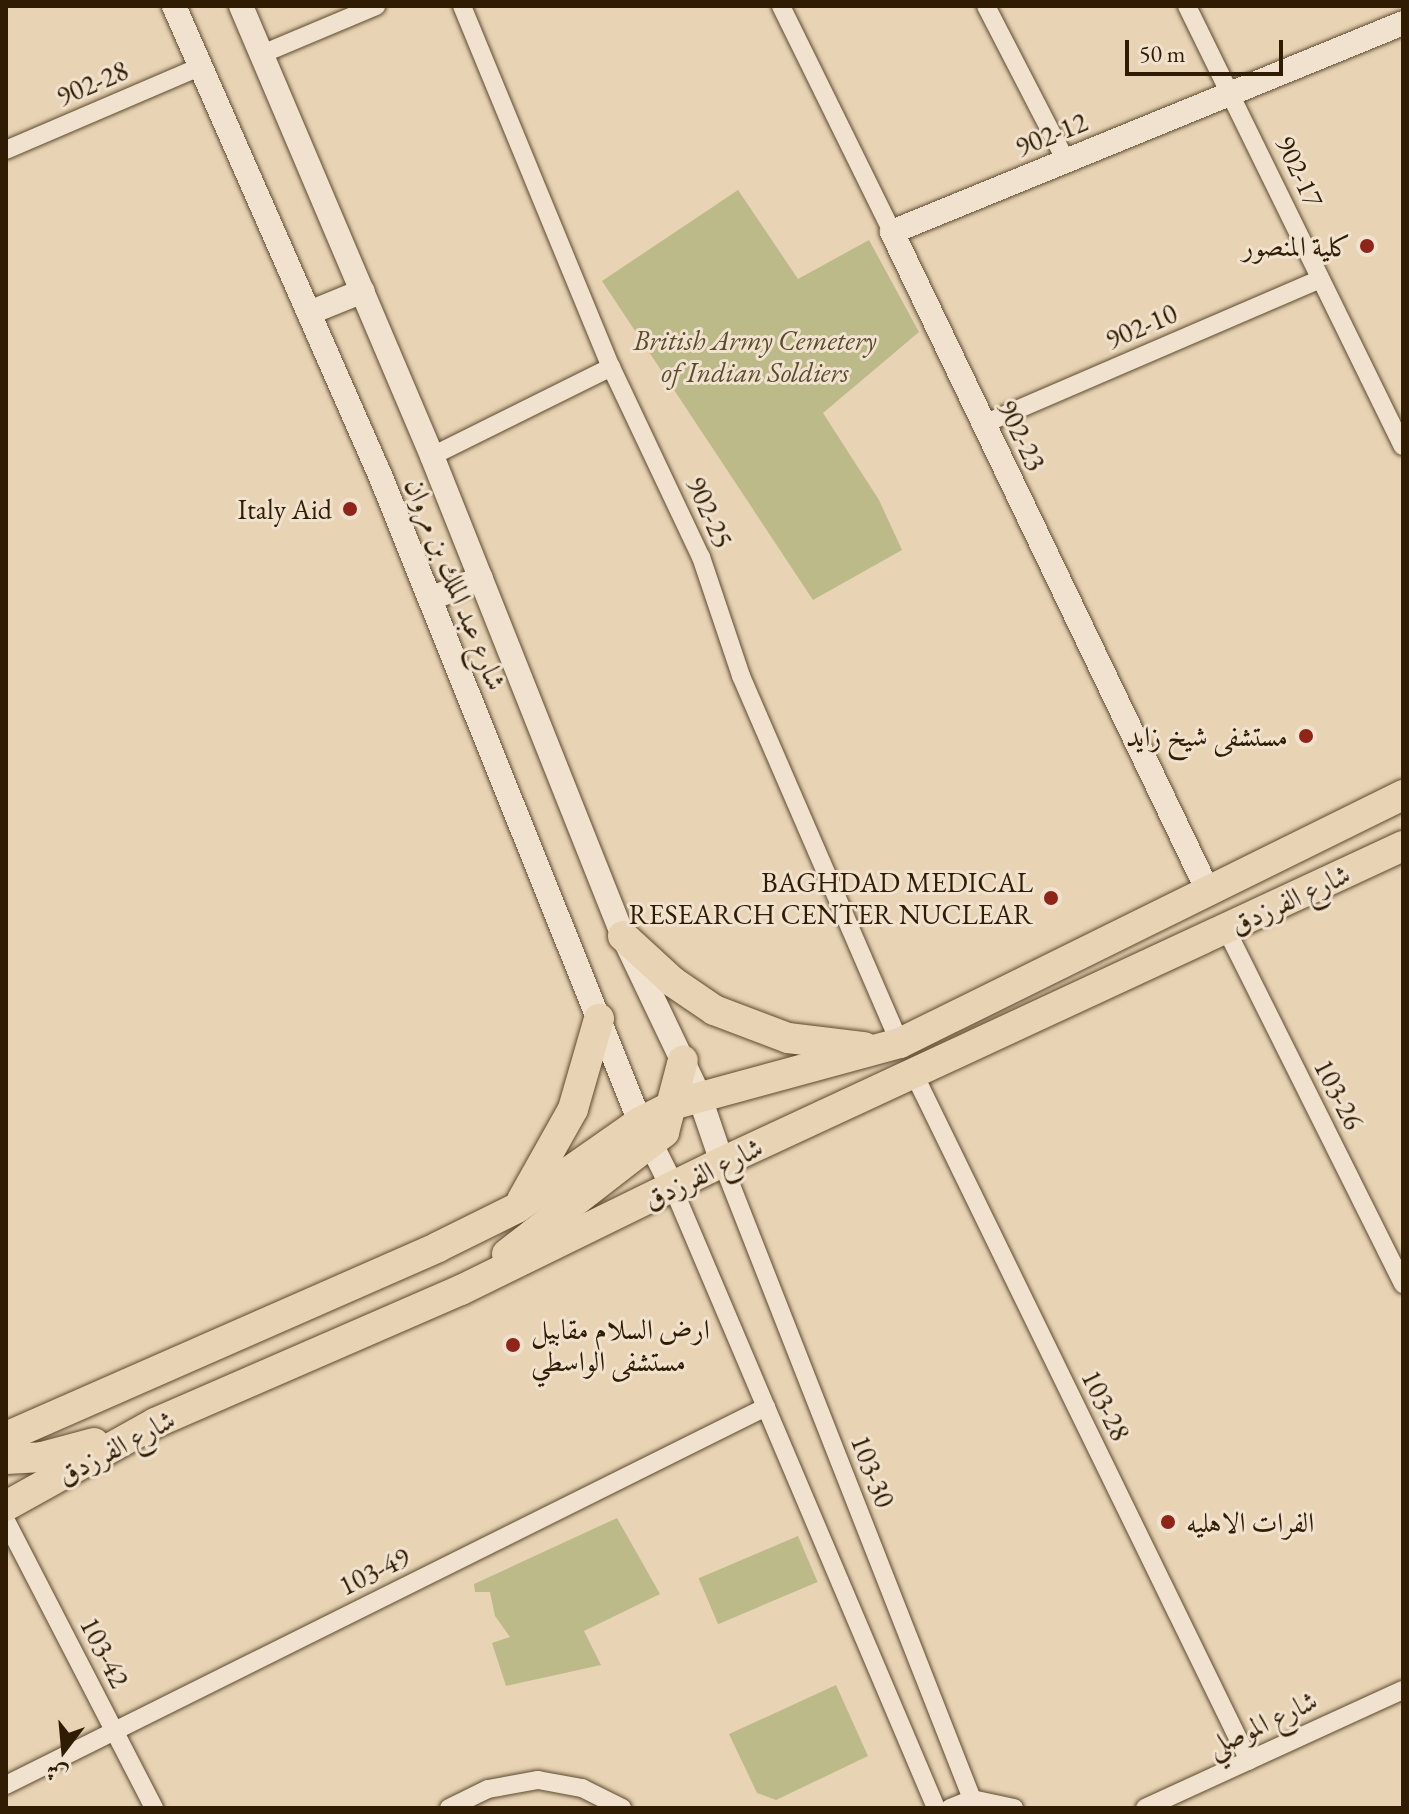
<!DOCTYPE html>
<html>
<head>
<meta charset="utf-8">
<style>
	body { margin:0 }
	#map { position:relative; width:1409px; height:1814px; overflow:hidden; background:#e8d3b4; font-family:"EB Garamond",Amiri,serif }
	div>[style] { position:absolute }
	.green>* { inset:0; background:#bdba89; transform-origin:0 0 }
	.roads { filter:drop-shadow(0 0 2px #5d4a2f) drop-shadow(0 0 2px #5d4a2f) }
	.minor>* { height:18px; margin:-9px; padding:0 9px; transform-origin:9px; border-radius:9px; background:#f0e2ce }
	.tertiary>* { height:24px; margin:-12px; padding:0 12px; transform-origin:12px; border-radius:12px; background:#f0e2ce }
	.primary>* { height:30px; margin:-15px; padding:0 15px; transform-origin:15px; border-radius:15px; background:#e8d3b4 }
	.dots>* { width:22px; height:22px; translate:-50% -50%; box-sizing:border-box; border:4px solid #f0e2ce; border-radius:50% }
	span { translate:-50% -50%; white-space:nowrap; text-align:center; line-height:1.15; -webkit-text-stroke:6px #f0e2ce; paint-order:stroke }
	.street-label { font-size:28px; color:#2f1c03 }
	.poi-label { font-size:28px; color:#2f1c03 }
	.right { translate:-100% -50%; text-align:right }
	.left { translate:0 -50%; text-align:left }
	.park-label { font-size:28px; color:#5a4b2b; font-style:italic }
	.frame { position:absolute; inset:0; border:8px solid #2f1c03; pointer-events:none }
	.north { position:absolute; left:24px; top:1710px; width:80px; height:80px; -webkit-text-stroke:6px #f0e2ce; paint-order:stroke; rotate:196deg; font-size:22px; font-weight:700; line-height:32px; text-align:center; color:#2f1c03 }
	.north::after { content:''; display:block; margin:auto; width:28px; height:36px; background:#2f1c03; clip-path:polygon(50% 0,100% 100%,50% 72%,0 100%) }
	.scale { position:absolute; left:1125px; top:40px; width:158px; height:36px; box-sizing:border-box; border:4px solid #2f1c03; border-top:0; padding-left:10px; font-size:24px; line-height:28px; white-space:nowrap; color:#2f1c03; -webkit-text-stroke:6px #f0e2ce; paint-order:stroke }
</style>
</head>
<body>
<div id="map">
	<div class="green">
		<div style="clip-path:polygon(738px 190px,798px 279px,869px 240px,919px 332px,823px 413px,879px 500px,902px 550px,813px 600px,602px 281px)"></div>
		<div style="clip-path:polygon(617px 1518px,660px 1594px,584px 1631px,601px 1665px,506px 1686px,492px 1643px,510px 1637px,495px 1616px,490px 1592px,475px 1592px,474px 1584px)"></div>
		<div style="left:798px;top:1536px;width:50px;height:108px;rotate:67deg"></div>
		<div style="clip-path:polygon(836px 1685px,868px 1756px,776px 1800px,757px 1793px,729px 1734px)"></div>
	</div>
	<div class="roads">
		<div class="minor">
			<div style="left:462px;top:6px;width:391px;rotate:67.6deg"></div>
			<div style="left:611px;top:367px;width:210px;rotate:64.7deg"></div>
			<div style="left:701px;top:557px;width:126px;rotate:71.4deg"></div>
			<div style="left:741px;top:676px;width:400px;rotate:66.6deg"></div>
			<div style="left:781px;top:6px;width:252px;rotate:63.8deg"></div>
			<div style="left:986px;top:6px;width:174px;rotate:62.7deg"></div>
			<div style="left:1187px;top:6px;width:490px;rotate:63.9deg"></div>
			<div style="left:262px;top:54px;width:124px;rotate:-22.8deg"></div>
			<div style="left:6px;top:150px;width:211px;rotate:-23.2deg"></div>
			<div style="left:984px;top:424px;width:365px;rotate:-23.3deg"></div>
			<div style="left:432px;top:456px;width:200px;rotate:-26.4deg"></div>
			<div style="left:1226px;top:929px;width:397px;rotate:63.5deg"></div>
			<div style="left:914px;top:1074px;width:764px;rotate:64deg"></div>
			<div style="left:722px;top:1162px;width:684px;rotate:68.57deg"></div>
			<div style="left:673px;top:1188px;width:673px;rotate:67.01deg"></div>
			<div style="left:6px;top:1521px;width:323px;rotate:62.7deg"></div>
			<div style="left:6px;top:1785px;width:849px;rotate:-26.44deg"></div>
			<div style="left:449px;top:1808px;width:43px;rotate:-26deg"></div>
			<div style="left:488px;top:1789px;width:51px;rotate:-10.2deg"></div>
			<div style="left:538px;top:1780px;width:45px;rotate:10.3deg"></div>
			<div style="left:582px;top:1788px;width:45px;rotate:26.6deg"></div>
			<div style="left:950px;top:1808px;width:24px;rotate:-22deg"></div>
			<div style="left:972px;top:1799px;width:43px;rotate:12.1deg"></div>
			<div style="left:1145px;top:1808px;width:284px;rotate:-24.6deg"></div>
		</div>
		<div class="tertiary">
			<div style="left:174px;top:6px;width:512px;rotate:66.29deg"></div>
			<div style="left:380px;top:475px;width:697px;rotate:68.11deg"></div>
			<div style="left:640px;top:1122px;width:74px;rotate:63.4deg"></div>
			<div style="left:241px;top:6px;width:489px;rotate:67deg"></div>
			<div style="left:432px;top:456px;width:517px;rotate:68.3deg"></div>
			<div style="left:623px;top:936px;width:176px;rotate:64.5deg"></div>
			<div style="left:699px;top:1095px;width:71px;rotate:71.1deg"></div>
			<div style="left:309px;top:313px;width:58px;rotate:-22.2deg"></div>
			<div style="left:430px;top:599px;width:55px;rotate:-22.4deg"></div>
			<div style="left:1208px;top:891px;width:731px;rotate:-115.62deg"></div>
			<div style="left:892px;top:232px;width:552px;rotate:-22.24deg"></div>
		</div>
		<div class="primary">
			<div style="left:623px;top:936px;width:68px;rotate:42.6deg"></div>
			<div style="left:673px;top:982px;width:50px;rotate:34.3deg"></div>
			<div style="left:714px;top:1010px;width:79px;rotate:20.7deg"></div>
			<div style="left:788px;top:1038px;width:77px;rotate:6.8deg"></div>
			<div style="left:522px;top:1200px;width:104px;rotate:-60.7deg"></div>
			<div style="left:573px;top:1109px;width:94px;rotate:-73.9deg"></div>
			<div style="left:507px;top:1254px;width:199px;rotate:-37.8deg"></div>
			<div style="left:664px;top:1132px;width:74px;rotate:-75.2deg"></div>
			<div style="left:6px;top:1437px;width:472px;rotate:-23.7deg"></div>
			<div style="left:438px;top:1247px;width:88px;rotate:-26.3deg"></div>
			<div style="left:517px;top:1208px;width:150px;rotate:-35deg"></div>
			<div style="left:640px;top:1122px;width:39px;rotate:-27deg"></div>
			<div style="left:675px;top:1104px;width:233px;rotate:-15.2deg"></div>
			<div style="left:900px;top:1043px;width:561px;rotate:-26.25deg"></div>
			<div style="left:6px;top:1459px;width:36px;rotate:-3deg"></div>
			<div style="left:42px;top:1457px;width:54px;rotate:-15.1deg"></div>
			<div style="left:6px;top:1506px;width:171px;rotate:-29.1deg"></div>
			<div style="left:155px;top:1423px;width:334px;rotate:-23.5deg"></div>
			<div style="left:461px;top:1290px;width:291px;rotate:-26.1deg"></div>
			<div style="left:722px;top:1162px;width:751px;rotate:-24.89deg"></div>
		</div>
	</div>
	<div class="dots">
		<div style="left:1367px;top:246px;background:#8f2418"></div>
		<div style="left:350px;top:509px;background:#8f2418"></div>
		<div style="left:1306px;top:736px;background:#8f2418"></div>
		<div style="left:1051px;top:898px;background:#8f2418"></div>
		<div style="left:513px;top:1345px;background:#8f2418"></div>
		<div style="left:1168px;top:1522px;background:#8f2418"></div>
	</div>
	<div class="street-label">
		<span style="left:92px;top:83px;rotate:-23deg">902-28</span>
		<span style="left:1051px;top:134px;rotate:-22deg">902-12</span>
		<span style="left:1300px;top:171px;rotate:65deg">902-17</span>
		<span style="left:1141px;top:326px;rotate:-23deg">902-10</span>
		<span style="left:1022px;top:435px;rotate:64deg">902-23</span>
		<span style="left:710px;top:512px;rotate:66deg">902-25</span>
		<span style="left:456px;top:584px;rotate:68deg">شارع عبد الملك بن مروان</span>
		<span style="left:1290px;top:899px;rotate:-25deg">شارع الفرزدق</span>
		<span style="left:1339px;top:1094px;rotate:63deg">103-26</span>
		<span style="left:703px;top:1173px;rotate:-26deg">شارع الفرزدق</span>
		<span style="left:1106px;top:1405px;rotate:64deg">103-28</span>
		<span style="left:116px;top:1447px;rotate:-28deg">شارع الفرزدق</span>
		<span style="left:873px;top:1471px;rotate:69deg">103-30</span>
		<span style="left:374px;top:1571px;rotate:-26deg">103-49</span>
		<span style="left:105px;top:1652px;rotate:63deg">103-42</span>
		<span style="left:1262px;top:1723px;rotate:-25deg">شارع الموصلي</span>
	</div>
	<div class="poi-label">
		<span class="right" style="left:1351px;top:246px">كلية المنصور</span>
		<span class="right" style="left:332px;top:509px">Italy Aid</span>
		<span class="right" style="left:1288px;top:736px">مستشفى شيخ زايد</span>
		<span class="right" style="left:1033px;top:898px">BAGHDAD MEDICAL<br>RESEARCH CENTER NUCLEAR</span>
		<span class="left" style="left:531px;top:1345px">ارض السلام مقابيل<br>مستشفى الواسطي</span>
		<span class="left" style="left:1186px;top:1522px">الفرات الاهليه</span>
	</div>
	<div class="park-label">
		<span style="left:755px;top:356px">British Army Cemetery<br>of Indian Soldiers</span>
	</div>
	<div class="frame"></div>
	<div class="north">ش</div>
	<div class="scale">50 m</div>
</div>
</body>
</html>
